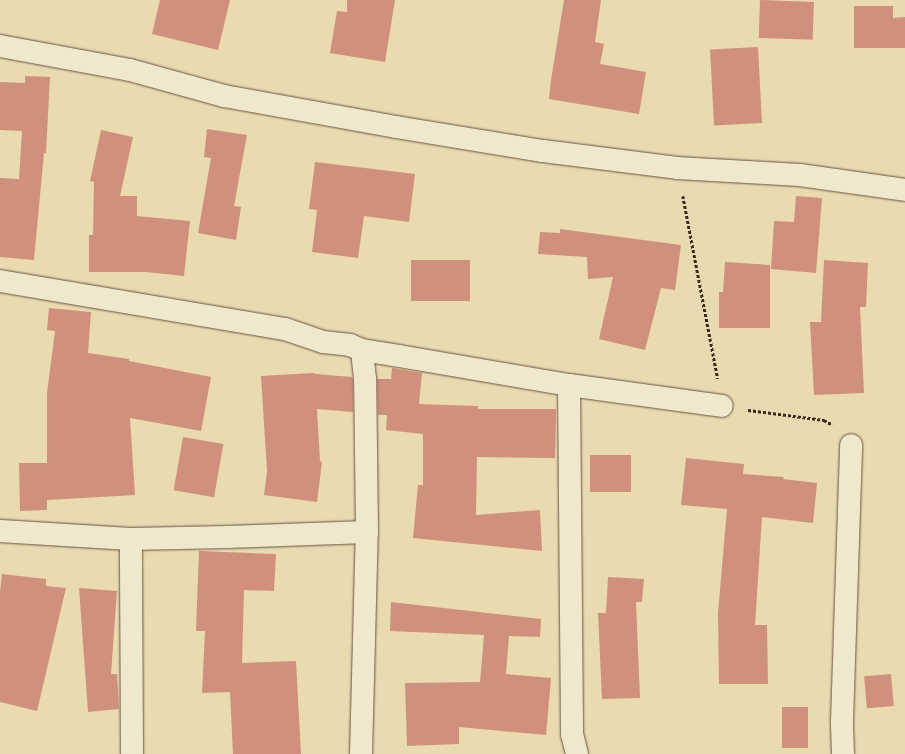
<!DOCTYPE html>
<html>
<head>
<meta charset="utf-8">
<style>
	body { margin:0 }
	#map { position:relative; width:905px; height:754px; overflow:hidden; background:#e8dbb0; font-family:"Sorts Mill Goudy",serif }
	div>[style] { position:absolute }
	.building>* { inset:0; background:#d0907c; transform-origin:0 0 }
	.path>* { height:2.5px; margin-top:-1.25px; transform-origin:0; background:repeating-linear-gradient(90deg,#40251b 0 3px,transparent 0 5px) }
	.roads { filter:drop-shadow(0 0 1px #6a5240) drop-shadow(0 0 1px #6a5240) }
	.street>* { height:22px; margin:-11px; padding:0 11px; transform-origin:11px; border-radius:11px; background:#f0e8cc }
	span { translate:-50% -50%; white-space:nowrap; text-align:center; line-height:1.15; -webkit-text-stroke:4px #f0e8cc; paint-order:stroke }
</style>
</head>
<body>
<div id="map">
	<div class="building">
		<div style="clip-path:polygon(160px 0,230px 0,218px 50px,152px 34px)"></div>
		<div style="clip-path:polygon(347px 0,395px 0,385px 62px,330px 53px,337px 11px,347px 12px)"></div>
		<div style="clip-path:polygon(564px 0,601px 0,595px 42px,604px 44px,600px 64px,646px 72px,639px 114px,549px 99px,551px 80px)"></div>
		<div style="left:760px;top:0;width:54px;height:38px;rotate:2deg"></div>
		<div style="clip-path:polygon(854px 6px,893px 6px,893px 18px,905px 17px,905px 48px,854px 48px)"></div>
		<div style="left:758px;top:47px;width:76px;height:48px;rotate:87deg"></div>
		<div style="clip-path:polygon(25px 76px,50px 77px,46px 153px,44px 153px,34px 260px,0 257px,0 178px,19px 179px,22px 131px,0 130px,0 82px,25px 83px)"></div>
		<div style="clip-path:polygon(207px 129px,247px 135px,234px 206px,241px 207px,236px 240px,198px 233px,211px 158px,204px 157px)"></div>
		<div style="clip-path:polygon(101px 130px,133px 137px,120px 196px,137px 196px,137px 216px,190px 221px,184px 276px,146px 272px,89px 272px,89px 235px,93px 235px,94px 182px,90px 181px)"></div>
		<div style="clip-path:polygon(315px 162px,415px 174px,409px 222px,364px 216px,358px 258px,312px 252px,317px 210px,309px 209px)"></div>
		<div style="clip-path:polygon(796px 196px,822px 198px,816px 273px,771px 269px,774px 221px,794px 222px)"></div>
		<div style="clip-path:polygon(560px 229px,681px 245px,675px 290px,661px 288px,645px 350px,599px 339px,613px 277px,588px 279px,587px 257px,538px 254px,540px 232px,560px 233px)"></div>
		<div style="left:411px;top:260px;width:59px;height:41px"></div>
		<div style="clip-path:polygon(824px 260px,868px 263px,866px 307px,860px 307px,864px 393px,814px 395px,810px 322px,821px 322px)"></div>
		<div style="clip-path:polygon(725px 262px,770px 265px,770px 328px,719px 328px,719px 292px,723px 292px)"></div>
		<div style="clip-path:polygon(49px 308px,91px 312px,88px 353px,129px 359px,129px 361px,211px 377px,201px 431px,130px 418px,135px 495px,47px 500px,47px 510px,20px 511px,19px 463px,47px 463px,47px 393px,55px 331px,47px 330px)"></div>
		<div style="clip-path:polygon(392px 368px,422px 373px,419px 404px,478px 406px,478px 409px,556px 409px,555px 458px,477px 457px,476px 515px,540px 510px,542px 551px,413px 538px,418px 485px,423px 485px,423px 434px,386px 430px,387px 415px,378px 415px,377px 379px,391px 379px)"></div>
		<div style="clip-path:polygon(314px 373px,315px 374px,352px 377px,353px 380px,353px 412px,317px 409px,320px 461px,322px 462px,317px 502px,264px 495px,267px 471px,261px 376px)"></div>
		<div style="left:183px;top:437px;width:41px;height:54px;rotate:10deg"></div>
		<div style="left:590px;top:455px;width:41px;height:37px"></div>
		<div style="clip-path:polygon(686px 458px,744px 464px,743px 474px,784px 477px,783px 479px,817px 483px,813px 523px,762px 517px,755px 625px,767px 625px,768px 684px,719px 684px,718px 613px,727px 509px,681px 505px)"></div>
		<div style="clip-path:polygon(199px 551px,276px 554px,274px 591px,244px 590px,242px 663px,296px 661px,301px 754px,233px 754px,230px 692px,202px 693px,205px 631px,196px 631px)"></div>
		<div style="clip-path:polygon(2px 574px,46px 579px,46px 586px,66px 588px,37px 711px,0 702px,0 592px)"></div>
		<div style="clip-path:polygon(608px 577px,644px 579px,642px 602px,636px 602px,640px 698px,602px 699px,598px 613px,606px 613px)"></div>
		<div style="clip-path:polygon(79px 588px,117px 591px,111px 674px,117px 674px,119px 709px,88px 712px)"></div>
		<div style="clip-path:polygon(391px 602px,541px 619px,540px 637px,509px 636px,506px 674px,551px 678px,546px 735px,459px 727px,459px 744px,407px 746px,405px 683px,480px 682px,484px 635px,390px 631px)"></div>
		<div style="left:891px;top:674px;width:32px;height:27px;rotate:85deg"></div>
		<div style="left:782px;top:707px;width:26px;height:41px"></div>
	</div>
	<div class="path">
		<div style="left:683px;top:196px;width:186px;rotate:79.2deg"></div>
		<div style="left:748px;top:410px;width:77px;rotate:7.5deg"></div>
		<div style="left:824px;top:420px;width:10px;rotate:29deg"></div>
	</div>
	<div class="roads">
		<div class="street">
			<div style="left:0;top:46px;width:132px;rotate:10.5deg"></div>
			<div style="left:130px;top:70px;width:98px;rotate:15.5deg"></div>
			<div style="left:224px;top:96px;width:175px;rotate:10.2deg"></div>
			<div style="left:396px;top:127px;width:149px;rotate:9.3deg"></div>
			<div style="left:543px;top:151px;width:135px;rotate:7.2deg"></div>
			<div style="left:677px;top:168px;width:123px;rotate:3.3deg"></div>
			<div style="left:800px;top:175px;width:106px;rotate:8.1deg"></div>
			<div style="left:0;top:281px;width:289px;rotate:9.6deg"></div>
			<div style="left:285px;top:329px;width:40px;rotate:18.9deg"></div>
			<div style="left:323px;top:342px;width:27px;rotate:6deg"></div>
			<div style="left:350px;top:345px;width:13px;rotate:23deg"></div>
			<div style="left:362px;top:350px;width:37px;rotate:9deg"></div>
			<div style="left:399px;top:356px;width:172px;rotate:9.7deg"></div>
			<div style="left:569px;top:385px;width:154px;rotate:7.8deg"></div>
			<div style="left:569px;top:385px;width:349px;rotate:89.5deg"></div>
			<div style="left:572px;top:734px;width:21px;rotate:76deg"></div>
			<div style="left:0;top:531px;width:131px;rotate:3.5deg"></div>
			<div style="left:132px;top:754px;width:215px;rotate:-90.3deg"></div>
			<div style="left:131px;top:539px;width:97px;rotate:-1.2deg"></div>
			<div style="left:228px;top:537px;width:139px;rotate:-2.1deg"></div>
			<div style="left:361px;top:754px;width:222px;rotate:-88.5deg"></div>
			<div style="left:367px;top:532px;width:153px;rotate:-90.7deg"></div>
			<div style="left:365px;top:379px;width:29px;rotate:-96deg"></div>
			<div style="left:843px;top:754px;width:33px;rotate:-92deg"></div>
			<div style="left:842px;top:721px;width:276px;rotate:-88.1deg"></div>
		</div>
	</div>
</div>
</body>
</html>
